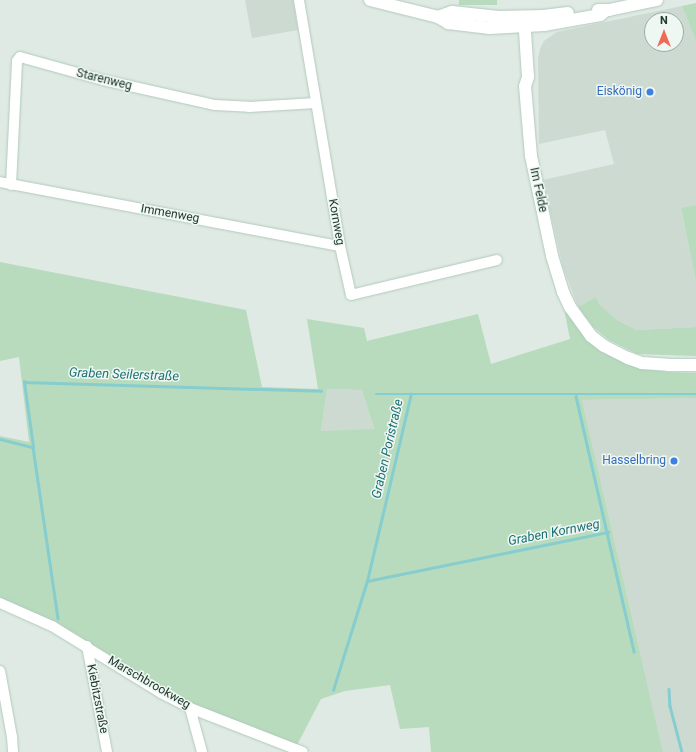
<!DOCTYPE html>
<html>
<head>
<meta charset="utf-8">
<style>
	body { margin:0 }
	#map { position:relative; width:696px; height:752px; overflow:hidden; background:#deeae3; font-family:Roboto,sans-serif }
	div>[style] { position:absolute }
	.built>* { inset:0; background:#cddad2 }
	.green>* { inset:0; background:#b7dbbc; transform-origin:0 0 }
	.stream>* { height:2.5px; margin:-1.25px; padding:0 1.25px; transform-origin:1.25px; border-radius:1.25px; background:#86cdcf }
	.roads { filter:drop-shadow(0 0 1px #b2c9be) drop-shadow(0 0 1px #b2c9be) }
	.street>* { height:10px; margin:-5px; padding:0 5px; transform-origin:5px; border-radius:5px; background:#fff }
	.secondary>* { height:12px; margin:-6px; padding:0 6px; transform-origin:6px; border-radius:6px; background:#fff }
	.dots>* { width:11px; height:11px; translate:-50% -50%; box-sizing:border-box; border:2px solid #eff7f2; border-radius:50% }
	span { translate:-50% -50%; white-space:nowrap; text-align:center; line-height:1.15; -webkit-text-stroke:3px #eff7f2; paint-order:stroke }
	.street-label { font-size:12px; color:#20392f }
	.shop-label { font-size:12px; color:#366cbe }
	.right { translate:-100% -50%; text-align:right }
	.water-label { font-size:13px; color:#1c7074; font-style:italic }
	.north { position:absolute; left:644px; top:12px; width:40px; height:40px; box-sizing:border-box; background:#eff7f2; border:1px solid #9caba4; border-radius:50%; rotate:0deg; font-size:11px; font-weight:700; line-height:16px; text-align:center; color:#20392f }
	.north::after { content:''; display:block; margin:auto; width:14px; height:18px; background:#f06956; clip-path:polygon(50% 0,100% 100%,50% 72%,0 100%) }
</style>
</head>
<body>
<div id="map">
	<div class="built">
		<div style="clip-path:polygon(245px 0,293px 0,298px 30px,252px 38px)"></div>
		<div style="clip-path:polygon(evenodd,682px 6px,696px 41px,696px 205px,681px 209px,696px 282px,696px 327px,637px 330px,617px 320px,599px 304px,596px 297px,578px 307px,563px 267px,543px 180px,614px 164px,605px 130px,539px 144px,538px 59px,540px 49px,544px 41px,557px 32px,682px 6px,652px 20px,676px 20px,676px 44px,652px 44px,652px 20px)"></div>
		<div style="clip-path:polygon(327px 389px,362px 390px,374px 430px,321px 431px)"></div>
		<div style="clip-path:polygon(696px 398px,696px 752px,663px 752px,582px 400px)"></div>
	</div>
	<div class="green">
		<div style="left:459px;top:0;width:38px;height:5px"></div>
		<div style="clip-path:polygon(696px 3px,696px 41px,682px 6px)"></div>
		<div style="clip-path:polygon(696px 205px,696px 282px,681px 208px)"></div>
		<div style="clip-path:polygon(evenodd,0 262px,246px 310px,262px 387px,318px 389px,307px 319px,364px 328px,367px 341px,478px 314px,491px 364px,570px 339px,564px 309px,586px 338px,642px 369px,669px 372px,696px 373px,696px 398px,582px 400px,663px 752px,431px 752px,429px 727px,400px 729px,390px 685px,345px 691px,321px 699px,297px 745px,197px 707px,163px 688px,56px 622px,0 599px,0 436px,29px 442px,19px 357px,0 361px,0 262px,327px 389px,362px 390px,374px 429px,321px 431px,327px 389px)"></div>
		<div style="clip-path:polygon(596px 297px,599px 304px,617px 320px,637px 330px,696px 327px,696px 356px,637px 354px,609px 340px,593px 327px,578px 307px)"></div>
	</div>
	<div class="stream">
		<div style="left:376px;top:394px;width:35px"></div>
		<div style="left:576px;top:396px;width:262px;rotate:77.2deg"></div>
		<div style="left:0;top:439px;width:34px;rotate:14deg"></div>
		<div style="left:33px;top:447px;width:66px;rotate:-97.9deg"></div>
		<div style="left:24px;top:382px;width:297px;rotate:1.7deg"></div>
		<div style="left:33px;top:447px;width:173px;rotate:81.7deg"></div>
		<div style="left:367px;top:581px;width:246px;rotate:-11.5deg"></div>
		<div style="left:669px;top:689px;width:17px;rotate:87deg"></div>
		<div style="left:670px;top:706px;width:48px;rotate:75.4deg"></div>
		<div style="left:333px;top:690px;width:114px;rotate:-72.7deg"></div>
		<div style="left:367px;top:581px;width:192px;rotate:-76.8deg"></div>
		<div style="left:411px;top:394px;width:285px"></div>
	</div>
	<div class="roads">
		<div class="street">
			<div style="left:299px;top:0;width:249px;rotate:80.5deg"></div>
			<div style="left:340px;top:246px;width:50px;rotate:77.3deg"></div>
			<div style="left:351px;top:295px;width:150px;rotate:-13.5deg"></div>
			<div style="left:0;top:182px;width:346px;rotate:10.7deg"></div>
			<div style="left:11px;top:185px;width:124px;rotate:-87.2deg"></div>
			<div style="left:17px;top:61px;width:5px;rotate:-53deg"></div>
			<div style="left:20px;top:57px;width:86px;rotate:15.5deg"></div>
			<div style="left:103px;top:80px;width:115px;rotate:12.6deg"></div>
			<div style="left:215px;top:105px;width:34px;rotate:3deg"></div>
			<div style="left:249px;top:107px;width:67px;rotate:-3.4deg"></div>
			<div style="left:0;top:603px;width:57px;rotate:23.9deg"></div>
			<div style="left:52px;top:626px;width:128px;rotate:31.6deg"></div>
			<div style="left:161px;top:693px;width:33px;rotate:27deg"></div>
			<div style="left:190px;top:708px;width:121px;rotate:21.3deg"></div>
			<div style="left:87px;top:646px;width:108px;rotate:79.3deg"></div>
			<div style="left:0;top:671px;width:67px;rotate:79.7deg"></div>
			<div style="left:12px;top:737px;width:15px;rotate:86deg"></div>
			<div style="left:190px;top:708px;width:46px;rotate:74.7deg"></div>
		</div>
		<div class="secondary">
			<div style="left:370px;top:0;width:70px;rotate:14deg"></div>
			<div style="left:438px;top:17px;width:12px;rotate:31deg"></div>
			<div style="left:448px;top:23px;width:42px;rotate:6.8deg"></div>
			<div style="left:490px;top:28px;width:54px;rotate:-3.2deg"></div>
			<div style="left:544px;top:25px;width:57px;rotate:-10.1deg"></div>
			<div style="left:600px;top:15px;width:6px;rotate:-39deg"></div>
			<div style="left:598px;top:10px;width:11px"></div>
			<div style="left:609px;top:10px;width:49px;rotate:-11.8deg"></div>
			<div style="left:438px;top:17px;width:15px;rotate:-20deg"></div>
			<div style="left:452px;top:12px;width:47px;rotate:6.1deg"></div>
			<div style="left:499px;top:17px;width:44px;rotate:-1.3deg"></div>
			<div style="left:543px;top:16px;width:25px;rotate:-7deg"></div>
			<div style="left:524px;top:17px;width:60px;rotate:86.2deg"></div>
			<div style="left:528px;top:77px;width:9px;rotate:108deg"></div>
			<div style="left:525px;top:86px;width:70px;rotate:85.1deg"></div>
			<div style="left:531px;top:156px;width:102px;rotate:78.1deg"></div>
			<div style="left:552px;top:256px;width:38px;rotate:73deg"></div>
			<div style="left:563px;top:292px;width:17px;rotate:65deg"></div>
			<div style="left:570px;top:307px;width:36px;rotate:54deg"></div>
			<div style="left:591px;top:336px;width:16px;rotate:38deg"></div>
			<div style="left:604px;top:346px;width:27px;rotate:27deg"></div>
			<div style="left:628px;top:358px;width:15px;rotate:20deg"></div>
			<div style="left:642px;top:363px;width:26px;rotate:4deg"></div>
			<div style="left:668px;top:365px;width:28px"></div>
		</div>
	</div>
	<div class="dots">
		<div style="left:650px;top:92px;background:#3f7fe0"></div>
		<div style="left:674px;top:461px;background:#3f7fe0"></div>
	</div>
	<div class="street-label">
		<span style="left:104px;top:80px;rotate:14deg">Starenweg</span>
		<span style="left:538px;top:190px;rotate:78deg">Im Felde</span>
		<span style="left:170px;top:214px;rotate:10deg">Immenweg</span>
		<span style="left:336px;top:222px;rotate:80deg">Kornweg</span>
		<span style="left:149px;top:683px;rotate:30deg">Marschbrookweg</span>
		<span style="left:97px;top:699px;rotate:79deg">Kiebitzstraße</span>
	</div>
	<div class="shop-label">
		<span class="right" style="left:642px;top:92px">Eiskönig</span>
		<span class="right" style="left:666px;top:461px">Hasselbring</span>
	</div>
	<div class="water-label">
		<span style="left:124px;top:375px;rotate:2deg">Graben Seilerstraße</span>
		<span style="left:388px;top:449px;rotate:-77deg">Graben Poristraße</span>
		<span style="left:554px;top:533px;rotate:-11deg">Graben Kornweg</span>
	</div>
	<div class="north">N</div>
</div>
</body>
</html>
